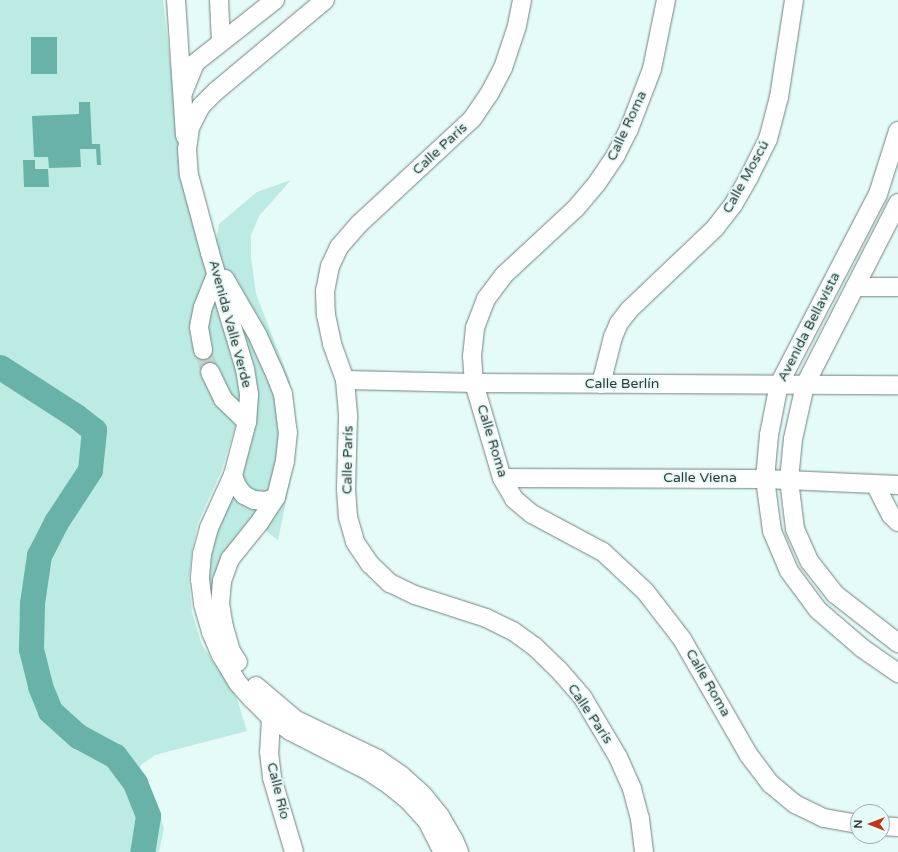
<!DOCTYPE html>
<html>
<head>
<meta charset="utf-8">
<style>
	body { margin:0 }
	#map { position:relative; width:898px; height:852px; overflow:hidden; background:#e5fbf7; font-family:"Varela Round",sans-serif }
	div>[style] { position:absolute }
	.green>* { inset:0; background:#bbebe3 }
	.water>* { inset:0; background:#68b2a8; transform-origin:0 0 }
	.river>* { height:25px; margin:-12.5px; padding:0 12.5px; transform-origin:12.5px; border-radius:12.5px; background:#68b2a8 }
	.minor-tunnel>* { height:18px; margin-top:-9px; transform-origin:0; background:repeating-linear-gradient(90deg,#c1d4d1 0 18px,transparent 0 27px) }
	.roads { filter:drop-shadow(0 0 1px #708380) drop-shadow(0 0 1px #708380) }
	.minor>* { height:18px; margin:-9px; padding:0 9px; transform-origin:9px; border-radius:9px; background:#fff }
	span { translate:-50% -50%; white-space:nowrap; text-align:center; line-height:1.15; -webkit-text-stroke:4px #e5fbf7; paint-order:stroke }
	.street-label { font-size:14px; color:#313a38 }
	.north { position:absolute; left:850px; top:804px; width:40px; height:40px; box-sizing:border-box; background:#e5fbf7; border:1px solid #9daeab; border-radius:50%; rotate:270deg; font-size:11px; font-weight:700; line-height:16px; text-align:center; color:#313a38 }
	.north::after { content:''; display:block; margin:auto; width:14px; height:18px; background:#c13715; clip-path:polygon(50% 0,100% 100%,50% 72%,0 100%) }
</style>
</head>
<body>
<div id="map">
	<div class="green">
		<div style="clip-path:polygon(0 0,163px 0,180px 149px,237px 373px,240px 398px,235px 427px,221px 472px,198px 523px,192px 550px,189px 581px,192px 612px,202px 645px,228px 683px,237px 699px,247px 731px,155px 755px,141px 765px,139px 774px,156px 802px,164px 828px,159px 852px,0 852px,0 367px,58px 404px,0 364px)"></div>
		<div style="clip-path:polygon(291px 180px,259px 216px,251px 235px,251px 257px,256px 294px,290px 381px,296px 424px,294px 462px,278px 540px,254px 522px,230px 551px,223px 638px,203px 585px,223px 497px,251px 492px,236px 473px,250px 422px,214px 252px,219px 224px,257px 192px)"></div>
	</div>
	<div class="water">
		<div style="left:57px;top:37px;width:37px;height:26px;rotate:90deg"></div>
		<div style="clip-path:polygon(79px 102px,90px 102px,92px 144px,100px 144px,101px 165px,97px 165px,96px 149px,80px 149px,81px 167px,49px 168px,48px 157px,34px 157px,32px 116px,79px 114px)"></div>
		<div style="clip-path:polygon(23px 160px,35px 160px,35px 169px,48px 169px,49px 187px,24px 187px)"></div>
	</div>
	<div class="river">
		<div style="left:0;top:367px;width:90px;rotate:32.8deg"></div>
		<div style="left:76px;top:416px;width:23px;rotate:38deg"></div>
		<div style="left:94px;top:430px;width:40px;rotate:95.7deg"></div>
		<div style="left:90px;top:470px;width:62px;rotate:123.2deg"></div>
		<div style="left:56px;top:522px;width:37px;rotate:117deg"></div>
		<div style="left:39px;top:555px;width:49px;rotate:98.3deg"></div>
		<div style="left:32px;top:603px;width:46px;rotate:91.2deg"></div>
		<div style="left:31px;top:649px;width:38px;rotate:76deg"></div>
		<div style="left:40px;top:686px;width:27px;rotate:68deg"></div>
		<div style="left:50px;top:711px;width:38px;rotate:42deg"></div>
		<div style="left:78px;top:736px;width:42px;rotate:28.4deg"></div>
		<div style="left:115px;top:756px;width:34px;rotate:53deg"></div>
		<div style="left:135px;top:783px;width:35px;rotate:68deg"></div>
		<div style="left:148px;top:816px;width:36px;rotate:99deg"></div>
	</div>
	<div class="minor-tunnel">
		<div style="left:203px;top:350px;width:23px;rotate:72deg"></div>
	</div>
	<div class="roads">
		<div class="minor">
			<div style="left:176px;top:0;width:136px;rotate:86.2deg"></div>
			<div style="left:219px;top:0;width:42px;rotate:87.3deg"></div>
			<div style="left:325px;top:0;width:142px;rotate:140.1deg"></div>
			<div style="left:216px;top:91px;width:21px;rotate:135deg"></div>
			<div style="left:201px;top:106px;width:25px;rotate:117deg"></div>
			<div style="left:190px;top:128px;width:21px;rotate:98deg"></div>
			<div style="left:187px;top:149px;width:26px;rotate:86deg"></div>
			<div style="left:189px;top:175px;width:81px;rotate:74.9deg"></div>
			<div style="left:210px;top:253px;width:121px;rotate:73.2deg"></div>
			<div style="left:245px;top:369px;width:26px;rotate:81deg"></div>
			<div style="left:249px;top:395px;width:27px;rotate:94deg"></div>
			<div style="left:247px;top:422px;width:55px;rotate:104.8deg"></div>
			<div style="left:233px;top:475px;width:58px;rotate:114.4deg"></div>
			<div style="left:209px;top:528px;width:27px;rotate:105deg"></div>
			<div style="left:202px;top:554px;width:25px;rotate:95deg"></div>
			<div style="left:200px;top:579px;width:25px;rotate:83deg"></div>
			<div style="left:203px;top:604px;width:29px;rotate:74deg"></div>
			<div style="left:211px;top:632px;width:25px;rotate:67deg"></div>
			<div style="left:221px;top:655px;width:31px;rotate:59deg"></div>
			<div style="left:237px;top:682px;width:23px;rotate:49deg"></div>
			<div style="left:252px;top:699px;width:27px;rotate:45deg"></div>
			<div style="left:271px;top:718px;width:23px;rotate:34deg"></div>
			<div style="left:290px;top:731px;width:88px;rotate:27.1deg"></div>
			<div style="left:368px;top:771px;width:24px;rotate:33deg"></div>
			<div style="left:388px;top:784px;width:26px;rotate:39deg"></div>
			<div style="left:408px;top:800px;width:28px;rotate:48deg"></div>
			<div style="left:427px;top:821px;width:35px;rotate:63deg"></div>
			<div style="left:522px;top:0;width:26px;rotate:101deg"></div>
			<div style="left:517px;top:26px;width:44px;rotate:108.4deg"></div>
			<div style="left:503px;top:68px;width:30px;rotate:118deg"></div>
			<div style="left:489px;top:94px;width:30px;rotate:124deg"></div>
			<div style="left:472px;top:119px;width:154px;rotate:137.1deg"></div>
			<div style="left:359px;top:224px;width:30px;rotate:131deg"></div>
			<div style="left:339px;top:247px;width:21px;rotate:115deg"></div>
			<div style="left:330px;top:266px;width:25px;rotate:101deg"></div>
			<div style="left:325px;top:291px;width:24px;rotate:88deg"></div>
			<div style="left:326px;top:315px;width:30px;rotate:78deg"></div>
			<div style="left:332px;top:344px;width:38px;rotate:70deg"></div>
			<div style="left:345px;top:380px;width:37px;rotate:85deg"></div>
			<div style="left:348px;top:417px;width:72px;rotate:91.6deg"></div>
			<div style="left:346px;top:489px;width:28px;rotate:86deg"></div>
			<div style="left:348px;top:517px;width:26px;rotate:74deg"></div>
			<div style="left:355px;top:542px;width:27px;rotate:56deg"></div>
			<div style="left:370px;top:564px;width:28px;rotate:44deg"></div>
			<div style="left:390px;top:583px;width:28px;rotate:26deg"></div>
			<div style="left:415px;top:595px;width:75px;rotate:17.9deg"></div>
			<div style="left:486px;top:618px;width:30px;rotate:26deg"></div>
			<div style="left:513px;top:631px;width:26px;rotate:36deg"></div>
			<div style="left:534px;top:646px;width:33px;rotate:44deg"></div>
			<div style="left:558px;top:669px;width:38px;rotate:49deg"></div>
			<div style="left:583px;top:698px;width:69px;rotate:59.3deg"></div>
			<div style="left:618px;top:757px;width:35px;rotate:66deg"></div>
			<div style="left:632px;top:789px;width:31px;rotate:75deg"></div>
			<div style="left:640px;top:819px;width:33px;rotate:83deg"></div>
			<div style="left:666px;top:0;width:70px;rotate:101.5deg"></div>
			<div style="left:652px;top:69px;width:64px;rotate:111deg"></div>
			<div style="left:629px;top:129px;width:29px;rotate:117deg"></div>
			<div style="left:616px;top:155px;width:32px;rotate:124deg"></div>
			<div style="left:598px;top:182px;width:35px;rotate:130deg"></div>
			<div style="left:575px;top:209px;width:97px;rotate:137.1deg"></div>
			<div style="left:504px;top:275px;width:30px;rotate:127deg"></div>
			<div style="left:486px;top:299px;width:31px;rotate:111deg"></div>
			<div style="left:475px;top:328px;width:28px;rotate:96deg"></div>
			<div style="left:472px;top:356px;width:27px;rotate:86deg"></div>
			<div style="left:474px;top:383px;width:99px;rotate:73.6deg"></div>
			<div style="left:502px;top:478px;width:24px;rotate:60deg"></div>
			<div style="left:514px;top:499px;width:23px;rotate:40deg"></div>
			<div style="left:532px;top:514px;width:81px;rotate:28.2deg"></div>
			<div style="left:603px;top:552px;width:57px;rotate:42.9deg"></div>
			<div style="left:645px;top:591px;width:61px;rotate:52.4deg"></div>
			<div style="left:682px;top:639px;width:133px;rotate:60.1deg"></div>
			<div style="left:748px;top:754px;width:38px;rotate:53deg"></div>
			<div style="left:771px;top:784px;width:31px;rotate:40deg"></div>
			<div style="left:795px;top:804px;width:32px;rotate:26deg"></div>
			<div style="left:824px;top:818px;width:35px;rotate:10deg"></div>
			<div style="left:183px;top:93px;width:32px;rotate:-68deg"></div>
			<div style="left:195px;top:63px;width:102px;rotate:-38.2deg"></div>
			<div style="left:898px;top:131px;width:66px;rotate:107.6deg"></div>
			<div style="left:878px;top:194px;width:214px;rotate:117.5deg"></div>
			<div style="left:779px;top:384px;width:52px;rotate:101.1deg"></div>
			<div style="left:769px;top:435px;width:44px;rotate:95.2deg"></div>
			<div style="left:765px;top:479px;width:52px;rotate:82.3deg"></div>
			<div style="left:772px;top:531px;width:43px;rotate:67deg"></div>
			<div style="left:789px;top:571px;width:49px;rotate:53.4deg"></div>
			<div style="left:818px;top:610px;width:58px;rotate:40.8deg"></div>
			<div style="left:862px;top:648px;width:44px;rotate:34.8deg"></div>
			<div style="left:898px;top:203px;width:204px;rotate:117.1deg"></div>
			<div style="left:805px;top:385px;width:55px;rotate:102.5deg"></div>
			<div style="left:793px;top:439px;width:41px;rotate:95.6deg"></div>
			<div style="left:789px;top:480px;width:49px;rotate:83deg"></div>
			<div style="left:795px;top:529px;width:36px;rotate:66deg"></div>
			<div style="left:810px;top:562px;width:41px;rotate:52deg"></div>
			<div style="left:835px;top:594px;width:80px;rotate:37.9deg"></div>
			<div style="left:225px;top:279px;width:66px;rotate:59.9deg"></div>
			<div style="left:258px;top:336px;width:36px;rotate:66deg"></div>
			<div style="left:273px;top:369px;width:27px;rotate:68deg"></div>
			<div style="left:283px;top:394px;width:38px;rotate:83deg"></div>
			<div style="left:288px;top:432px;width:29px;rotate:96deg"></div>
			<div style="left:285px;top:461px;width:37px;rotate:104deg"></div>
			<div style="left:276px;top:497px;width:31px;rotate:123deg"></div>
			<div style="left:259px;top:523px;width:46px;rotate:128.9deg"></div>
			<div style="left:230px;top:559px;width:23px;rotate:110deg"></div>
			<div style="left:222px;top:581px;width:22px;rotate:95deg"></div>
			<div style="left:220px;top:603px;width:24px;rotate:81deg"></div>
			<div style="left:224px;top:627px;width:25px;rotate:74deg"></div>
			<div style="left:231px;top:651px;width:13px;rotate:58deg"></div>
			<div style="left:855px;top:287px;width:43px"></div>
			<div style="left:203px;top:350px;width:23px;rotate:-100deg"></div>
			<div style="left:199px;top:327px;width:20px;rotate:-79deg"></div>
			<div style="left:203px;top:307px;width:35px;rotate:-68deg"></div>
			<div style="left:210px;top:372px;width:30px;rotate:64deg"></div>
			<div style="left:223px;top:399px;width:33px;rotate:44deg"></div>
			<div style="left:345px;top:380px;width:129px;rotate:1.3deg"></div>
			<div style="left:474px;top:383px;width:424px;rotate:0.3deg"></div>
			<div style="left:601px;top:384px;width:49px;rotate:-75.7deg"></div>
			<div style="left:613px;top:337px;width:15px;rotate:-67deg"></div>
			<div style="left:619px;top:323px;width:16px;rotate:-52deg"></div>
			<div style="left:629px;top:310px;width:119px;rotate:-43.6deg"></div>
			<div style="left:715px;top:228px;width:29px;rotate:-52deg"></div>
			<div style="left:733px;top:205px;width:32px;rotate:-60deg"></div>
			<div style="left:749px;top:177px;width:42px;rotate:-63.4deg"></div>
			<div style="left:768px;top:139px;width:43px;rotate:-75.3deg"></div>
			<div style="left:779px;top:97px;width:98px;rotate:-81.2deg"></div>
			<div style="left:233px;top:475px;width:12px;rotate:70deg"></div>
			<div style="left:237px;top:486px;width:11px;rotate:52deg"></div>
			<div style="left:244px;top:495px;width:11px;rotate:27deg"></div>
			<div style="left:254px;top:500px;width:12px;rotate:5deg"></div>
			<div style="left:266px;top:501px;width:11px;rotate:-22deg"></div>
			<div style="left:502px;top:478px;width:263px;rotate:0.2deg"></div>
			<div style="left:765px;top:479px;width:133px;rotate:2.6deg"></div>
			<div style="left:875px;top:484px;width:35px;rotate:63deg"></div>
			<div style="left:891px;top:515px;width:10px;rotate:45deg"></div>
			<div style="left:256px;top:686px;width:52px;rotate:40.4deg"></div>
			<div style="left:296px;top:720px;width:91px;rotate:25.4deg"></div>
			<div style="left:378px;top:759px;width:29px;rotate:35deg"></div>
			<div style="left:402px;top:776px;width:28px;rotate:42deg"></div>
			<div style="left:423px;top:795px;width:27px;rotate:51deg"></div>
			<div style="left:440px;top:816px;width:28px;rotate:60deg"></div>
			<div style="left:454px;top:840px;width:13px;rotate:67deg"></div>
			<div style="left:275px;top:709px;width:10px;rotate:114deg"></div>
			<div style="left:271px;top:718px;width:34px;rotate:93deg"></div>
			<div style="left:269px;top:752px;width:26px;rotate:83deg"></div>
			<div style="left:272px;top:778px;width:77px;rotate:73.4deg"></div>
			<div style="left:882px;top:826px;width:16px;rotate:4deg"></div>
		</div>
	</div>
	<div class="street-label">
		<span style="left:627px;top:126px;rotate:-65deg">Calle Roma</span>
		<span style="left:440px;top:149px;rotate:-43deg">Calle París</span>
		<span style="left:746px;top:177px;rotate:-61deg">Calle Moscú</span>
		<span style="left:230px;top:324px;rotate:75deg">Avenida Valle Verde</span>
		<span style="left:809px;top:327px;rotate:-63deg">Avenida Bellavista</span>
		<span style="left:622px;top:384px">Calle Berlín</span>
		<span style="left:492px;top:441px;rotate:73deg">Calle Roma</span>
		<span style="left:348px;top:460px;rotate:-89deg">Calle París</span>
		<span style="left:700px;top:478px">Calle Viena</span>
		<span style="left:708px;top:683px;rotate:60deg">Calle Roma</span>
		<span style="left:590px;top:714px;rotate:56deg">Calle París</span>
		<span style="left:278px;top:791px;rotate:76deg">Calle Río</span>
	</div>
	<div class="north">N</div>
</div>
</body>
</html>
